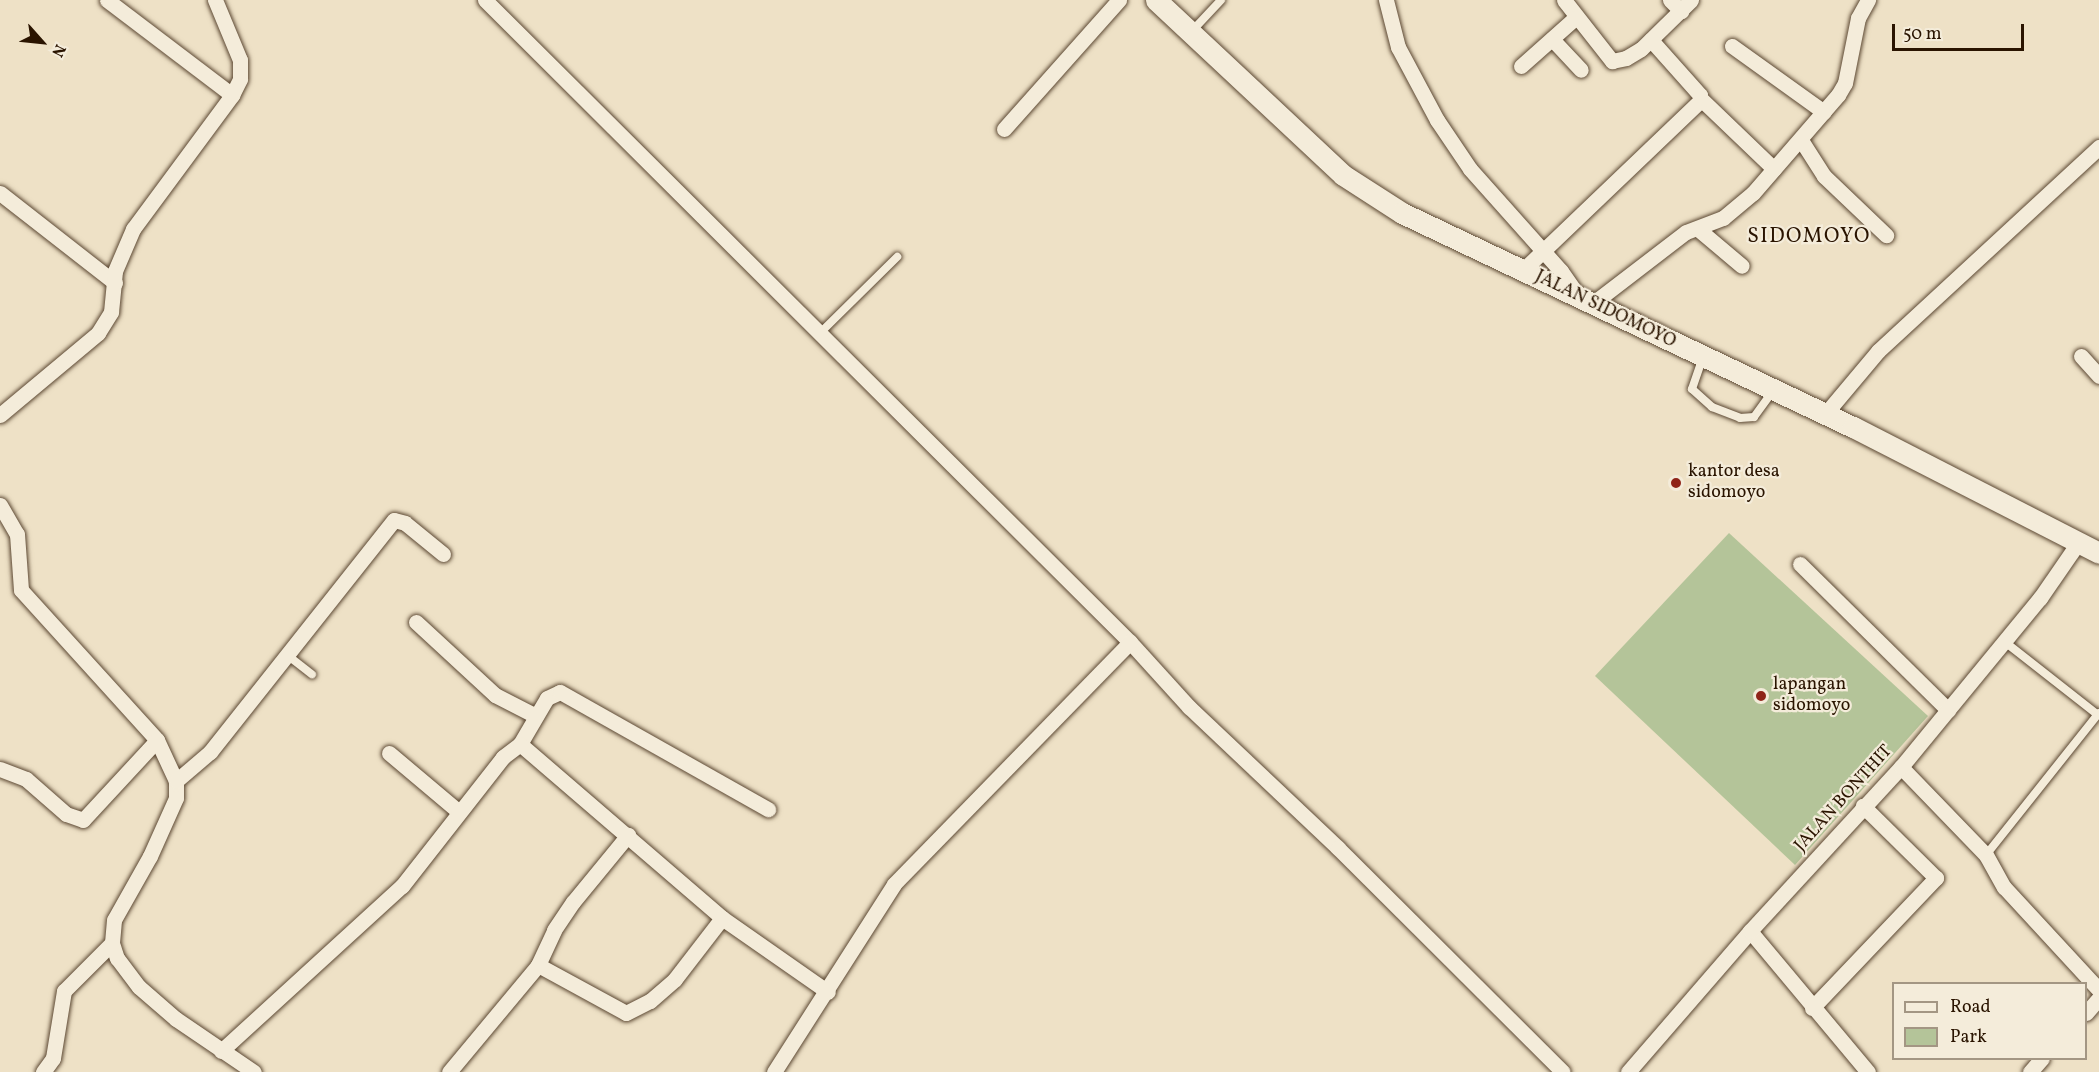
<!DOCTYPE html>
<style>
body{margin:0}
#map{position:relative;width:2099px;height:1072px;overflow:hidden;background:#eee1c6;font-family:Vollkorn,serif}
div>[style]{position:absolute}
.green>*{inset:0;background:#b4c499}
.roads{filter:drop-shadow(0 0 2px #5b4732) drop-shadow(0 0 2px #5b4732)}
.service>*{height:8px;margin:-4px;padding:0 4px;transform-origin:4px;border-radius:4px;background:#f4ecda}
.minor>*{height:15px;margin:-7.5px;padding:0 7.5px;transform-origin:7.5px;border-radius:7.5px;background:#f4ecda}
.secondary>*{height:21px;margin:-10.5px;padding:0 10.5px;transform-origin:10.5px;border-radius:10.5px;background:#f4ecda}
.dots>*{width:16px;height:16px;translate:-50% -50%;box-sizing:border-box;border:3px solid #f4ecda;border-radius:50%}
span{translate:-50% -50%;white-space:nowrap;text-align:center;line-height:1.15;-webkit-text-stroke:4.5px #f4ecda;paint-order:stroke}
.street-label{font-size:18px;color:#2a1400}
.poi-label{font-size:18px;color:#2a1400}
.left{translate:0 -50%;text-align:left}
.quarter-label{font-size:21px;color:#2a1400;letter-spacing:1.5px}
.legend{position:absolute;left:1892px;top:982px;width:195px;height:78px;box-sizing:border-box;background:#f4ecda;border:2px solid #a39683;margin:0;padding:8px 10px;list-style:none;font-size:18px;color:#2a1400}
.legend li{display:flex;align-items:center;gap:12px;height:30px}
.legend b{width:30px;border:2px solid #a39683}
.north{position:absolute;left:12px;top:12px;width:60px;height:60px;-webkit-text-stroke:4px #f4ecda;paint-order:stroke;rotate:117deg;font-size:16px;font-weight:700;line-height:24px;text-align:center;color:#2a1400}
.north::after{content:'';display:block;margin:auto;width:21px;height:27px;background:#2a1400;clip-path:polygon(50% 0,100% 100%,50% 72%,0 100%)}
.scale{position:absolute;left:1892px;top:24px;width:132px;height:27px;box-sizing:border-box;border:3px solid #2a1400;border-top:0;padding-left:8px;font-size:18px;line-height:21px;white-space:nowrap;color:#2a1400;-webkit-text-stroke:4px #f4ecda;paint-order:stroke}
</style>
<div id="map">
<div class="green">
<div style="clip-path:polygon(1729px 533px,1928px 716px,1795px 865px,1595px 676px)"></div>
</div>
<div class="roads">
<div class="service">
<div style="left:1191px;top:32px;width:44px;rotate:-46.8deg"></div>
<div style="left:819px;top:334px;width:110px;rotate:-44.6deg"></div>
<div style="left:1703px;top:357px;width:34px;rotate:109deg"></div>
<div style="left:1692px;top:389px;width:27px;rotate:42deg"></div>
<div style="left:1712px;top:407px;width:30px;rotate:21deg"></div>
<div style="left:1740px;top:418px;width:14px;rotate:-4deg"></div>
<div style="left:1754px;top:417px;width:32px;rotate:-54deg"></div>
<div style="left:2005px;top:642px;width:118px;rotate:38.1deg"></div>
<div style="left:286px;top:654px;width:33px;rotate:38deg"></div>
<div style="left:1986px;top:855px;width:181px;rotate:-51.5deg"></div>
</div>
<div class="minor">
<div style="left:107px;top:0;width:157px;rotate:37.2deg"></div>
<div style="left:485px;top:0;width:910px;rotate:44.87deg"></div>
<div style="left:1130px;top:642px;width:88px;rotate:47.8deg"></div>
<div style="left:1189px;top:707px;width:205px;rotate:43.4deg"></div>
<div style="left:1338px;top:848px;width:317px;rotate:44.9deg"></div>
<div style="left:1386px;top:0;width:49px;rotate:75.7deg"></div>
<div style="left:1398px;top:47px;width:83px;rotate:61.9deg"></div>
<div style="left:1437px;top:120px;width:59px;rotate:56deg"></div>
<div style="left:1470px;top:169px;width:137px;rotate:48.3deg"></div>
<div style="left:1561px;top:271px;width:32px;rotate:55deg"></div>
<div style="left:1564px;top:0;width:78px;rotate:51.8deg"></div>
<div style="left:1612px;top:61px;width:14px;rotate:-12deg"></div>
<div style="left:1626px;top:58px;width:17px;rotate:-31deg"></div>
<div style="left:1641px;top:49px;width:70px;rotate:-44.4deg"></div>
<div style="left:1670px;top:0;width:16px;rotate:45deg"></div>
<div style="left:1552px;top:39px;width:42px;rotate:46.9deg"></div>
<div style="left:1732px;top:46px;width:113px;rotate:35.7deg"></div>
<div style="left:1521px;top:66px;width:72px;rotate:-41.6deg"></div>
<div style="left:1701px;top:99px;width:101px;rotate:43.8deg"></div>
<div style="left:1004px;top:129px;width:173px;rotate:-48.3deg"></div>
<div style="left:1801px;top:140px;width:43px;rotate:57.4deg"></div>
<div style="left:1824px;top:176px;width:86px;rotate:43.6deg"></div>
<div style="left:0;top:193px;width:146px;rotate:38deg"></div>
<div style="left:1698px;top:229px;width:57px;rotate:40.1deg"></div>
<div style="left:1522px;top:271px;width:246px;rotate:-43.7deg"></div>
<div style="left:1700px;top:101px;width:6px;rotate:-90deg"></div>
<div style="left:1700px;top:95px;width:74px;rotate:-131.7deg"></div>
<div style="left:1592px;top:304px;width:118px;rotate:-37.5deg"></div>
<div style="left:1686px;top:232px;width:40px;rotate:-21deg"></div>
<div style="left:1723px;top:218px;width:39px;rotate:-40deg"></div>
<div style="left:1753px;top:193px;width:130px;rotate:-49.1deg"></div>
<div style="left:1838px;top:95px;width:14px;rotate:-60deg"></div>
<div style="left:1845px;top:83px;width:66px;rotate:-78.7deg"></div>
<div style="left:1858px;top:18px;width:21px;rotate:-61deg"></div>
<div style="left:2081px;top:356px;width:27px;rotate:48deg"></div>
<div style="left:1826px;top:413px;width:81px;rotate:-50deg"></div>
<div style="left:1878px;top:351px;width:301px;rotate:-42.7deg"></div>
<div style="left:0;top:415px;width:128px;rotate:-39.9deg"></div>
<div style="left:98px;top:333px;width:25px;rotate:-58deg"></div>
<div style="left:111px;top:312px;width:41px;rotate:-84.4deg"></div>
<div style="left:115px;top:271px;width:46px;rotate:-66.8deg"></div>
<div style="left:133px;top:229px;width:167px;rotate:-53.5deg"></div>
<div style="left:232px;top:95px;width:18px;rotate:-63deg"></div>
<div style="left:240px;top:79px;width:19px;rotate:-90deg"></div>
<div style="left:240px;top:60px;width:65px;rotate:-112.6deg"></div>
<div style="left:0;top:505px;width:34px;rotate:60deg"></div>
<div style="left:17px;top:534px;width:56px;rotate:85.9deg"></div>
<div style="left:21px;top:590px;width:202px;rotate:47.8deg"></div>
<div style="left:157px;top:740px;width:45px;rotate:65.1deg"></div>
<div style="left:176px;top:781px;width:17px;rotate:90deg"></div>
<div style="left:176px;top:798px;width:64px;rotate:114.1deg"></div>
<div style="left:150px;top:856px;width:73px;rotate:119.4deg"></div>
<div style="left:114px;top:920px;width:23px;rotate:95deg"></div>
<div style="left:112px;top:943px;width:16px;rotate:72deg"></div>
<div style="left:117px;top:958px;width:36px;rotate:53deg"></div>
<div style="left:139px;top:987px;width:49px;rotate:40.9deg"></div>
<div style="left:176px;top:1019px;width:94px;rotate:34.2deg"></div>
<div style="left:1800px;top:564px;width:208px;rotate:44.6deg"></div>
<div style="left:416px;top:622px;width:108px;rotate:42.7deg"></div>
<div style="left:495px;top:695px;width:46px;rotate:27.1deg"></div>
<div style="left:520px;top:744px;width:53px;rotate:-59.6deg"></div>
<div style="left:547px;top:698px;width:14px;rotate:-25deg"></div>
<div style="left:560px;top:692px;width:239px;rotate:29.4deg"></div>
<div style="left:389px;top:753px;width:92px;rotate:40.1deg"></div>
<div style="left:1901px;top:767px;width:122px;rotate:46deg"></div>
<div style="left:1986px;top:855px;width:37px;rotate:61deg"></div>
<div style="left:2004px;top:887px;width:140px;rotate:47.3deg"></div>
<div style="left:0;top:769px;width:28px;rotate:21deg"></div>
<div style="left:26px;top:779px;width:53px;rotate:41.2deg"></div>
<div style="left:66px;top:814px;width:18px;rotate:19deg"></div>
<div style="left:83px;top:820px;width:109px;rotate:-47.2deg"></div>
<div style="left:176px;top:781px;width:45px;rotate:-40.5deg"></div>
<div style="left:210px;top:752px;width:296px;rotate:-51.6deg"></div>
<div style="left:394px;top:520px;width:11px;rotate:15deg"></div>
<div style="left:405px;top:523px;width:49px;rotate:39.2deg"></div>
<div style="left:1750px;top:931px;width:184px;rotate:50.1deg"></div>
<div style="left:538px;top:965px;width:38px;rotate:-65deg"></div>
<div style="left:554px;top:930px;width:34px;rotate:-56deg"></div>
<div style="left:573px;top:902px;width:87px;rotate:-50.6deg"></div>
<div style="left:1812px;top:1008px;width:180px;rotate:-46.4deg"></div>
<div style="left:1936px;top:878px;width:103px;rotate:-135.4deg"></div>
<div style="left:2086px;top:1013px;width:20px;rotate:-49deg"></div>
<div style="left:221px;top:1051px;width:245px;rotate:-42.4deg"></div>
<div style="left:402px;top:886px;width:164px;rotate:-51.9deg"></div>
<div style="left:503px;top:757px;width:21px;rotate:-37deg"></div>
<div style="left:520px;top:744px;width:267px;rotate:40.7deg"></div>
<div style="left:722px;top:918px;width:129px;rotate:34.9deg"></div>
<div style="left:43px;top:1072px;width:17px;rotate:-54deg"></div>
<div style="left:53px;top:1058px;width:68px;rotate:-80.7deg"></div>
<div style="left:64px;top:991px;width:68px;rotate:-45deg"></div>
<div style="left:449px;top:1072px;width:139px;rotate:-50.2deg"></div>
<div style="left:538px;top:965px;width:100px;rotate:28.6deg"></div>
<div style="left:626px;top:1013px;width:27px;rotate:-27deg"></div>
<div style="left:650px;top:1001px;width:33px;rotate:-41deg"></div>
<div style="left:675px;top:979px;width:77px;rotate:-52.4deg"></div>
<div style="left:774px;top:1072px;width:223px;rotate:-57.4deg"></div>
<div style="left:894px;top:884px;width:338px;rotate:-45.7deg"></div>
<div style="left:1628px;top:1072px;width:186px;rotate:-49.1deg"></div>
<div style="left:1750px;top:931px;width:223px;rotate:-47.4deg"></div>
<div style="left:1901px;top:767px;width:219px;rotate:-50.6deg"></div>
<div style="left:2040px;top:598px;width:67px;rotate:-55.4deg"></div>
<div style="left:2030px;top:1072px;width:18px;rotate:-49deg"></div>
</div>
<div class="secondary">
<div style="left:1156px;top:0;width:256px;rotate:43.1deg"></div>
<div style="left:1343px;top:175px;width:70px;rotate:32.8deg"></div>
<div style="left:1402px;top:213px;width:499px;rotate:25.4deg"></div>
<div style="left:1853px;top:427px;width:276px;rotate:27.1deg"></div>
</div>
</div>
<div class="dots">
<div style="left:1676px;top:483px;background:#8f2418"></div>
<div style="left:1761px;top:696px;background:#8f2418"></div>
</div>
<div class="street-label">
<span style="left:1605px;top:310px;rotate:26deg">JALAN SIDOMOYO</span>
<span style="left:1844px;top:799px;rotate:-48deg">JALAN BONTHIT</span>
</div>
<div class="poi-label">
<span class="left" style="left:1688px;top:483px">kantor desa<br>sidomoyo</span>
<span class="left" style="left:1773px;top:696px">lapangan<br>sidomoyo</span>
</div>
<div class="quarter-label">
<span style="left:1809px;top:237px">SIDOMOYO</span>
</div>
<ul class="legend">
<li><b style="height:8px;background:#f4ecda"></b>Road</li>
<li><b style="height:16px;background:#b4c499"></b>Park</li>
</ul>
<div class="north">N</div>
<div class="scale">50 m</div>
</div>
